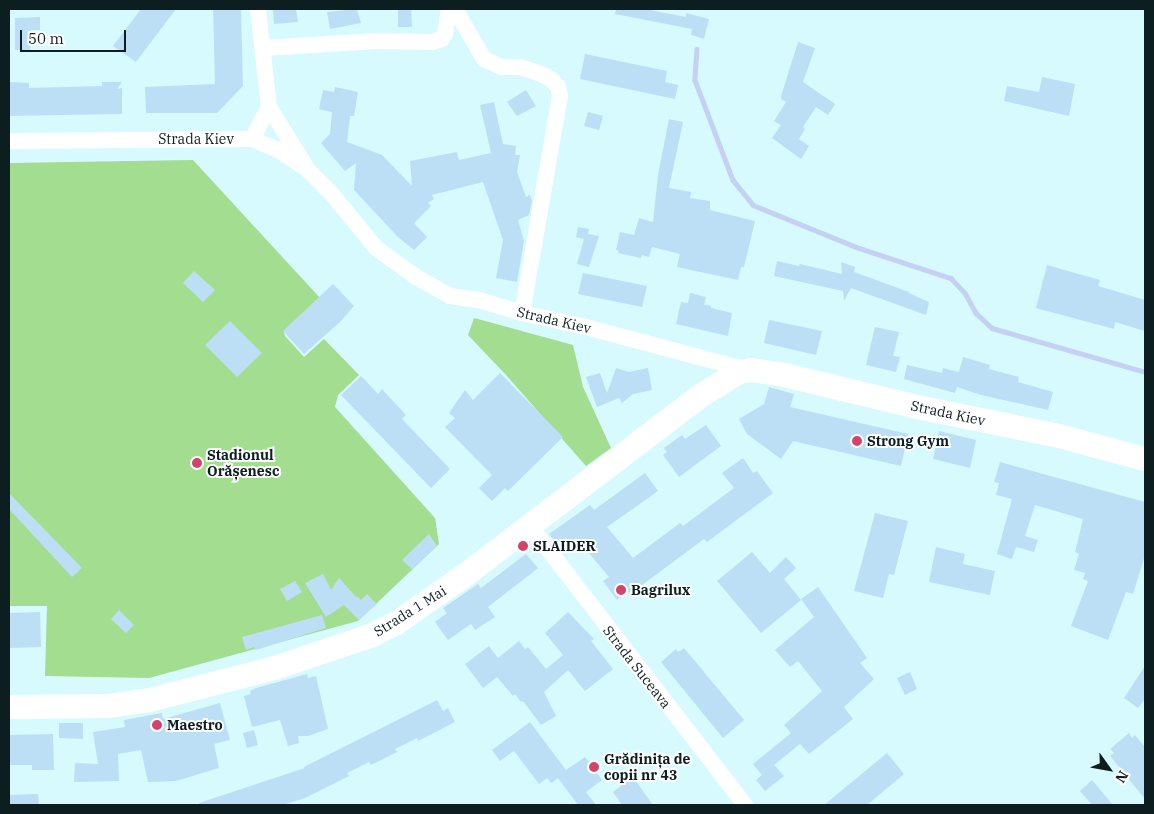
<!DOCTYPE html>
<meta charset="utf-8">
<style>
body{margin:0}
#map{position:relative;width:1154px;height:814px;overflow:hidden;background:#d6fafd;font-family:"IBM Plex Serif",serif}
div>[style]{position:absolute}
.green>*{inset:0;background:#a2dd90}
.stream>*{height:4.5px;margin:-2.25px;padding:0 2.25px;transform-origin:2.25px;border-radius:2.25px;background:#c4d1f4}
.building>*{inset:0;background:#bddff5}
.minor>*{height:16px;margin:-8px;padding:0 8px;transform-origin:8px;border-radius:8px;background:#fff}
.secondary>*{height:24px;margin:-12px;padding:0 12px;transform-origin:12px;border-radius:12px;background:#fff}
.dots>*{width:14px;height:14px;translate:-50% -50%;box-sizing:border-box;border:2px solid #fff;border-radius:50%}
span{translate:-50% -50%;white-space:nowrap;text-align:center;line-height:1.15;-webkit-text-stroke:4px #fff;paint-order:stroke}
.street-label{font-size:14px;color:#0d1e20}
.poi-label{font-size:14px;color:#0d1e20;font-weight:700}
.left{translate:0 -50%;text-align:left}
.frame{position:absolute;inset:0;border:10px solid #0d1e20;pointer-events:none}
.north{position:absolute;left:1084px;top:744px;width:50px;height:50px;-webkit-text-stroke:4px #fff;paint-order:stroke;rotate:122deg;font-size:14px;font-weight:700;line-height:20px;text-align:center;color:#0d1e20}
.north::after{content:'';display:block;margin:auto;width:18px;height:22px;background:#0d1e20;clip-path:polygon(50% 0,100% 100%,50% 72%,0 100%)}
.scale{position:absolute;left:20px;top:30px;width:106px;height:22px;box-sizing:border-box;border:2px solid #0d1e20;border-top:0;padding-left:6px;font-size:15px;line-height:18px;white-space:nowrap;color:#0d1e20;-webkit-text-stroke:4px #fff;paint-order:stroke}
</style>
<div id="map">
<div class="green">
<div style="clip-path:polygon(193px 160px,321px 299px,284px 332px,285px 336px,304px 357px,324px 339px,359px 375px,338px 395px,335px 407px,435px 518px,439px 544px,358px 621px,149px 678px,45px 676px,47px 606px,9px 606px,9px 163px)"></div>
<div style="clip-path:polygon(474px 318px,573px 345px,583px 387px,611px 448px,586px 466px,507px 376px,468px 335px)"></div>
</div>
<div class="stream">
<div style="left:697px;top:49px;width:31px;rotate:94deg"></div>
<div style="left:695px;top:80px;width:107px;rotate:69.2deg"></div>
<div style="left:733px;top:180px;width:32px;rotate:51deg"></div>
<div style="left:753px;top:205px;width:114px;rotate:22.1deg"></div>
<div style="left:859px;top:248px;width:97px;rotate:18.1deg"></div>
<div style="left:951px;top:278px;width:21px;rotate:47deg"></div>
<div style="left:965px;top:293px;width:23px;rotate:61deg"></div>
<div style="left:976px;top:313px;width:22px;rotate:43deg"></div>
<div style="left:992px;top:328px;width:159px;rotate:16deg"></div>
</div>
<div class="building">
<div style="clip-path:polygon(141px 9px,176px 9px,136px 62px,113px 46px)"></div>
<div style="clip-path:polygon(213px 9px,241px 9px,243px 86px,217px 113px,146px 113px,145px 87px,215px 84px)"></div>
<div style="clip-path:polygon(296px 9px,298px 22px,274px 24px,273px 10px)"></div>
<div style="clip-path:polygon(357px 9px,361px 23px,330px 29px,327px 12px)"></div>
<div style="clip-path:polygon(398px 9px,411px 9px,412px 27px,398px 27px)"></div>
<div style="clip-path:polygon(616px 9px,645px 9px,686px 17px,686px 13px,709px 19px,704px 39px,691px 35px,692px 29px,615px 14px)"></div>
<div style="clip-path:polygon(40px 17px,40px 30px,31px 30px,30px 50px,15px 50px,15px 18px)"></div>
<div style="clip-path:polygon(798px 42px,815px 48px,803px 82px,835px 104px,828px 115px,816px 107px,803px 127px,805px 129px,799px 139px,809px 146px,801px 159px,772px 138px,781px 125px,774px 121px,786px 102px,781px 99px,782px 93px)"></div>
<div style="clip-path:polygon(585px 54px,667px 71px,665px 82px,678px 85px,675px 99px,580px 79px)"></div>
<div style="clip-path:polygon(1042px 77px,1075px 84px,1069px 116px,1004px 101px,1007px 86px,1039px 92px)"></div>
<div style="clip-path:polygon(10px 82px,29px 83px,29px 88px,102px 86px,102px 82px,122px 82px,117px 89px,122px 88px,122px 114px,10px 116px)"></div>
<div style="clip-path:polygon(335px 87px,358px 92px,354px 116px,350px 116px,347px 142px,382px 155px,412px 186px,410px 161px,457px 152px,459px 160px,491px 153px,480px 105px,494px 102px,503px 144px,516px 146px,515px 155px,520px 155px,517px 172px,526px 197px,530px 195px,532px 201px,529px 215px,518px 220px,524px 241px,517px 282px,496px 278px,503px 240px,483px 182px,432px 195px,434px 199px,428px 203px,431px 206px,414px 223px,427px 237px,414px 250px,398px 237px,354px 190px,356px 163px,345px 171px,321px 143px,330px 134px,332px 112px,319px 109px,323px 90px,334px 92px)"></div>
<div style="clip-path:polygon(526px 90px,536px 106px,517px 116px,507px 102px)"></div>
<div style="clip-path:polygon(588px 112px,603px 116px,599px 130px,584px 126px)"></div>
<div style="clip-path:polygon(669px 119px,683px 122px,669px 188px,691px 192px,690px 198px,710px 201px,710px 210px,755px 221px,744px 267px,741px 267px,738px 280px,677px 267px,680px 254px,652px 247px,649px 257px,642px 255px,641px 258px,618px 253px,619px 251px,616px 250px,620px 232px,634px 235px,639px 218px,653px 222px,658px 175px)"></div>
<div style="clip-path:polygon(578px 227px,589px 229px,588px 234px,599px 236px,589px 267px,577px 264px,584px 239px,576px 237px)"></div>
<div style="clip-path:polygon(777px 261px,799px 266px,800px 264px,842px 274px,841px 262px,855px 267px,854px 272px,909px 292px,909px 293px,929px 302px,926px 315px,851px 288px,844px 301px,843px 291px,774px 276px)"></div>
<div style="clip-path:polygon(1047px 265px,1100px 280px,1098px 286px,1145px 300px,1145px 331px,1115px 322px,1114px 329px,1036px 308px)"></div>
<div style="clip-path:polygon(194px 271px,215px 290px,203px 302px,183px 283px)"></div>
<div style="clip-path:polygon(583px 273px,647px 286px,642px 307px,578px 294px)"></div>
<div style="clip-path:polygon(333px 284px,354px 306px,340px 322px,304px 354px,283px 331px)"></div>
<div style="clip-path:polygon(690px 293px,706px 297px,704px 305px,711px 306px,711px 308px,732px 313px,728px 336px,676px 324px,681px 302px,688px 303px)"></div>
<div style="clip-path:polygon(769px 320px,822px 331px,816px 355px,764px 343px)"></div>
<div style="clip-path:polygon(230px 321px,262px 353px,237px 377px,205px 345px)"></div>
<div style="clip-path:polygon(875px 327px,899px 332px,893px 356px,900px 357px,896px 372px,866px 365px)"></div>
<div style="clip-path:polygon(963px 357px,990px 365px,989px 369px,1019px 377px,1018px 382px,1053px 392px,1048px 410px,981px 395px,957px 387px,955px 393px,904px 379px,907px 365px,942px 373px,943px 368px,959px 372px)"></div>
<div style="clip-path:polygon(616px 368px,629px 372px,648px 368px,652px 390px,633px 394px,622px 403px,619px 398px,597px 407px,586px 377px,600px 373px,607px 393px)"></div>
<div style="clip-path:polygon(500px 373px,563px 437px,508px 491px,505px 488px,492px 501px,479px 488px,492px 475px,445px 427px,455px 418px,449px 413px,465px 390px,473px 400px)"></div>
<div style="clip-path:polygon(361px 376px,378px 394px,382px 389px,406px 415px,402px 419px,450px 469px,431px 488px,341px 395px)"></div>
<div style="clip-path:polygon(769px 387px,794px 394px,790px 407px,908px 434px,901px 466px,793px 441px,781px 459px,747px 434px,739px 419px,764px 404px)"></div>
<div style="clip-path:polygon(706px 425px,721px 446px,679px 477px,663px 455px,667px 452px,664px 448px,682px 435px,685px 439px)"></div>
<div style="clip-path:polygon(939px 431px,976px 440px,970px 468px,933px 459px)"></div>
<div style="clip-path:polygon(743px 458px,753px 473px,757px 471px,773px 493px,707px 542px,704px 539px,630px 594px,628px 592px,617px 600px,603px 581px,609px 577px,578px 540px,567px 550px,561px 549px,549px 534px,590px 505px,594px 510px,645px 473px,658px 491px,607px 527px,633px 558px,680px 523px,683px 526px,734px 488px,722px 473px)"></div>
<div style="clip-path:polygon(1000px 462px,1145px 502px,1145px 555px,1133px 594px,1126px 592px,1108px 640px,1071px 626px,1088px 581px,1083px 579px,1085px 573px,1074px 570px,1079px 554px,1075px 552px,1083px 519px,1035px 505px,1025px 536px,1038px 540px,1034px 552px,1016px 547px,1012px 559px,997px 554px,1012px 499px,996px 495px,999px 483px,994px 482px)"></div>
<div style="clip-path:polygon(9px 493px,82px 568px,72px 577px,9px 509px)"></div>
<div style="clip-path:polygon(875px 513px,908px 521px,894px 575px,889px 574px,883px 598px,854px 591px)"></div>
<div style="clip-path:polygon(429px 534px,437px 546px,412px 569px,402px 560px)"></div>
<div style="clip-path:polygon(936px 547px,965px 554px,963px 564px,995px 571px,990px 595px,929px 582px)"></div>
<div style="clip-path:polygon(752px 552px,770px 573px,786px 557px,796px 568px,784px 579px,801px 600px,761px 633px,717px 581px)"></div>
<div style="clip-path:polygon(526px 554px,538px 568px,488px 607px,495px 617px,475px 630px,471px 624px,448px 640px,435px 622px,447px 613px,443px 608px,478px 584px,481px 588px)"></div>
<div style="clip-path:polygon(323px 574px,331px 590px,339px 578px,356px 597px,357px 596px,361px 600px,367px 594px,377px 604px,359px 620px,344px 605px,326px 617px,305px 583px)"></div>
<div style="clip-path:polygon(295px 581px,302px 592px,287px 601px,280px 589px)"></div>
<div style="clip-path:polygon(818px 587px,867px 658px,860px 663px,874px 679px,844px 707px,853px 719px,809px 754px,800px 744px,774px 765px,784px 776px,765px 791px,756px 780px,762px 775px,753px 764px,791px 733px,784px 725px,822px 691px,798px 661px,790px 667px,775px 650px,814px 617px,801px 599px)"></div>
<div style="clip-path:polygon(119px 610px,134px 625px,126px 633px,111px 619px)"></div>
<div style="clip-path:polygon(40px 612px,41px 647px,9px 648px,9px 613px)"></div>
<div style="clip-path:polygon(568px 612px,594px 639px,591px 641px,613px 669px,585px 691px,568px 670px,544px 692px,556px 716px,541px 725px,523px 701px,521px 702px,515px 694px,513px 696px,497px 677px,483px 688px,465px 664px,489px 646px,498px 658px,519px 641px,525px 649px,528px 647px,546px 669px,563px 655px,545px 633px)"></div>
<div style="clip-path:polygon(322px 615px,326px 628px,256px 650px,254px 647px,246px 650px,242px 637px)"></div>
<div style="clip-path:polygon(684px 648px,744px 720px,723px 738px,661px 662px,676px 649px,678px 652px)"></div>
<div style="clip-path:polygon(1145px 666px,1145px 699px,1138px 708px,1124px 698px)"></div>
<div style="clip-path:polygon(910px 672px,917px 689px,905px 695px,897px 678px)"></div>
<div style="clip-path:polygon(307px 674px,308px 678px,316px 676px,328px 729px,308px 736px,298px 736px,299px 743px,288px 746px,280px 720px,252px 727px,244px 696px,251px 694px,250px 691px,256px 688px)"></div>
<div style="clip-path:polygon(437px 700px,443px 711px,448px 708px,455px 722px,418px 741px,417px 738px,395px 749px,397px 752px,371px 765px,369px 762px,347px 773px,349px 776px,305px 798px,283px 805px,200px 805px,199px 803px,305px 768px,304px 767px)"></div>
<div style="clip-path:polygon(220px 703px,230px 740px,214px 744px,219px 768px,176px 781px,148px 782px,141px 750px,118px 754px,119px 781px,74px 782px,75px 763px,98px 764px,93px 732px,125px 727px,124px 720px,162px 713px,163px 719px)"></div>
<div style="clip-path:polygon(530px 722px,566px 770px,585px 757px,602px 780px,586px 792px,596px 805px,578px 805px,558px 778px,551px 783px,547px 778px,539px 784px,514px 751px,500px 761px,492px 750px)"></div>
<div style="clip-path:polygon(59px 723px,83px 723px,83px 739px,59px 738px)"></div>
<div style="clip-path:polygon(254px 730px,258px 745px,247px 748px,243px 733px)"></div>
<div style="clip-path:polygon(1129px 733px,1132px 738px,1135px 735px,1145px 747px,1145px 799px,1110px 756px,1114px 753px,1110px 749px)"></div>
<div style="clip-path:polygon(53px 734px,54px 770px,32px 770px,32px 765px,9px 765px,9px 735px)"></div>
<div style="clip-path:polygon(887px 753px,904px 774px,867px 805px,824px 805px)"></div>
<div style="clip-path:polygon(633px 777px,653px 805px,622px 805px,613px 792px)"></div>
<div style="clip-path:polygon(1092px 780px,1113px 805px,1092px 805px,1080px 791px)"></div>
<div style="clip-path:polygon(38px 794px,39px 805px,9px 805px,9px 795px)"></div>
</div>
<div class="minor">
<div style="left:455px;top:9px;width:58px;rotate:59.9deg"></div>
<div style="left:484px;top:59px;width:19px;rotate:25deg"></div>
<div style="left:501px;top:67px;width:19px"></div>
<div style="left:520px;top:67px;width:22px;rotate:18deg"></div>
<div style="left:541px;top:74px;width:11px;rotate:27deg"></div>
<div style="left:551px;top:79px;width:11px;rotate:49deg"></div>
<div style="left:558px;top:87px;width:9px;rotate:77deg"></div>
<div style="left:560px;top:96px;width:220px;rotate:99.9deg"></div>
<div style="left:264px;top:48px;width:113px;rotate:-3.5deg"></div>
<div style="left:377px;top:41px;width:55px;rotate:1deg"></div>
<div style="left:432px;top:42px;width:10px;rotate:-17deg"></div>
<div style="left:442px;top:39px;width:6px;rotate:-59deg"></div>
<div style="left:445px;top:34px;width:25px;rotate:-81deg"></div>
<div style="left:269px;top:107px;width:68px;rotate:58.2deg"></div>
<div style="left:252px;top:139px;width:36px;rotate:-62deg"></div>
<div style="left:269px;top:107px;width:99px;rotate:-96.4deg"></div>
<div style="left:9px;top:141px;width:243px;rotate:-0.5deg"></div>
<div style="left:252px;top:139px;width:28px;rotate:23deg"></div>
<div style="left:278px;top:150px;width:35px;rotate:33deg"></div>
<div style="left:307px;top:169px;width:35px;rotate:45deg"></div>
<div style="left:332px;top:194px;width:70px;rotate:50.8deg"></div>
<div style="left:376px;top:248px;width:49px;rotate:35.9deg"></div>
<div style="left:416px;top:277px;width:39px;rotate:29deg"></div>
<div style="left:450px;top:296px;width:29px;rotate:8deg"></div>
<div style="left:479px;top:300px;width:45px;rotate:16.8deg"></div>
<div style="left:522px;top:313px;width:66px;rotate:12.3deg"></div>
<div style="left:586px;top:327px;width:168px;rotate:14.9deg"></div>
<div style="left:531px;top:527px;width:351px;rotate:52.4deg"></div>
</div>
<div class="secondary">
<div style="left:9px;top:707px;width:99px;rotate:-0.6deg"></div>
<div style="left:108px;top:706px;width:42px;rotate:-8.1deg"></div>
<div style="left:150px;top:700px;width:129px;rotate:-14.4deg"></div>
<div style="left:275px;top:668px;width:100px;rotate:-18.6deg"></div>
<div style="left:370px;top:636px;width:28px;rotate:-26deg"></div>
<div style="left:395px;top:624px;width:89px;rotate:-34.9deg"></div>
<div style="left:468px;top:573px;width:294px;rotate:-37.3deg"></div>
<div style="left:702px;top:395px;width:44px;rotate:-31.9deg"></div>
<div style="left:739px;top:372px;width:12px;rotate:-9deg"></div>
<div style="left:751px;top:370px;width:29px;rotate:8deg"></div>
<div style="left:780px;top:374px;width:141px;rotate:13.5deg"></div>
<div style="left:917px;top:407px;width:145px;rotate:11.5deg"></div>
<div style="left:1059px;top:436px;width:89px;rotate:15deg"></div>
</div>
<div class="dots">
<div style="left:857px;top:441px;background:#d3446b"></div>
<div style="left:197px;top:463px;background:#d3446b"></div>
<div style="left:523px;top:546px;background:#d3446b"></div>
<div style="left:621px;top:590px;background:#d3446b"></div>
<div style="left:157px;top:725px;background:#d3446b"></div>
<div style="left:594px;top:767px;background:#d3446b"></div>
</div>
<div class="street-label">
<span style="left:196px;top:139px">Strada Kiev</span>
<span style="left:554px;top:320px;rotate:13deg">Strada Kiev</span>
<span style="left:948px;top:413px;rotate:12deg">Strada Kiev</span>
<span style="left:410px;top:611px;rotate:-32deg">Strada 1 Mai</span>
<span style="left:637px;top:667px;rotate:52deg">Strada Suceava</span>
</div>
<div class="poi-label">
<span class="left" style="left:867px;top:441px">Strong Gym</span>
<span class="left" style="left:207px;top:463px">Stadionul<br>Orășenesc</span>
<span class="left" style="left:533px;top:546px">SLAIDER</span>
<span class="left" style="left:631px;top:590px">Bagrilux</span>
<span class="left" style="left:167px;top:725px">Maestro</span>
<span class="left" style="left:604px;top:767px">Grădinița de<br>copii nr 43</span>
</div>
<div class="frame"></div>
<div class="north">N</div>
<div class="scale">50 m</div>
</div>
